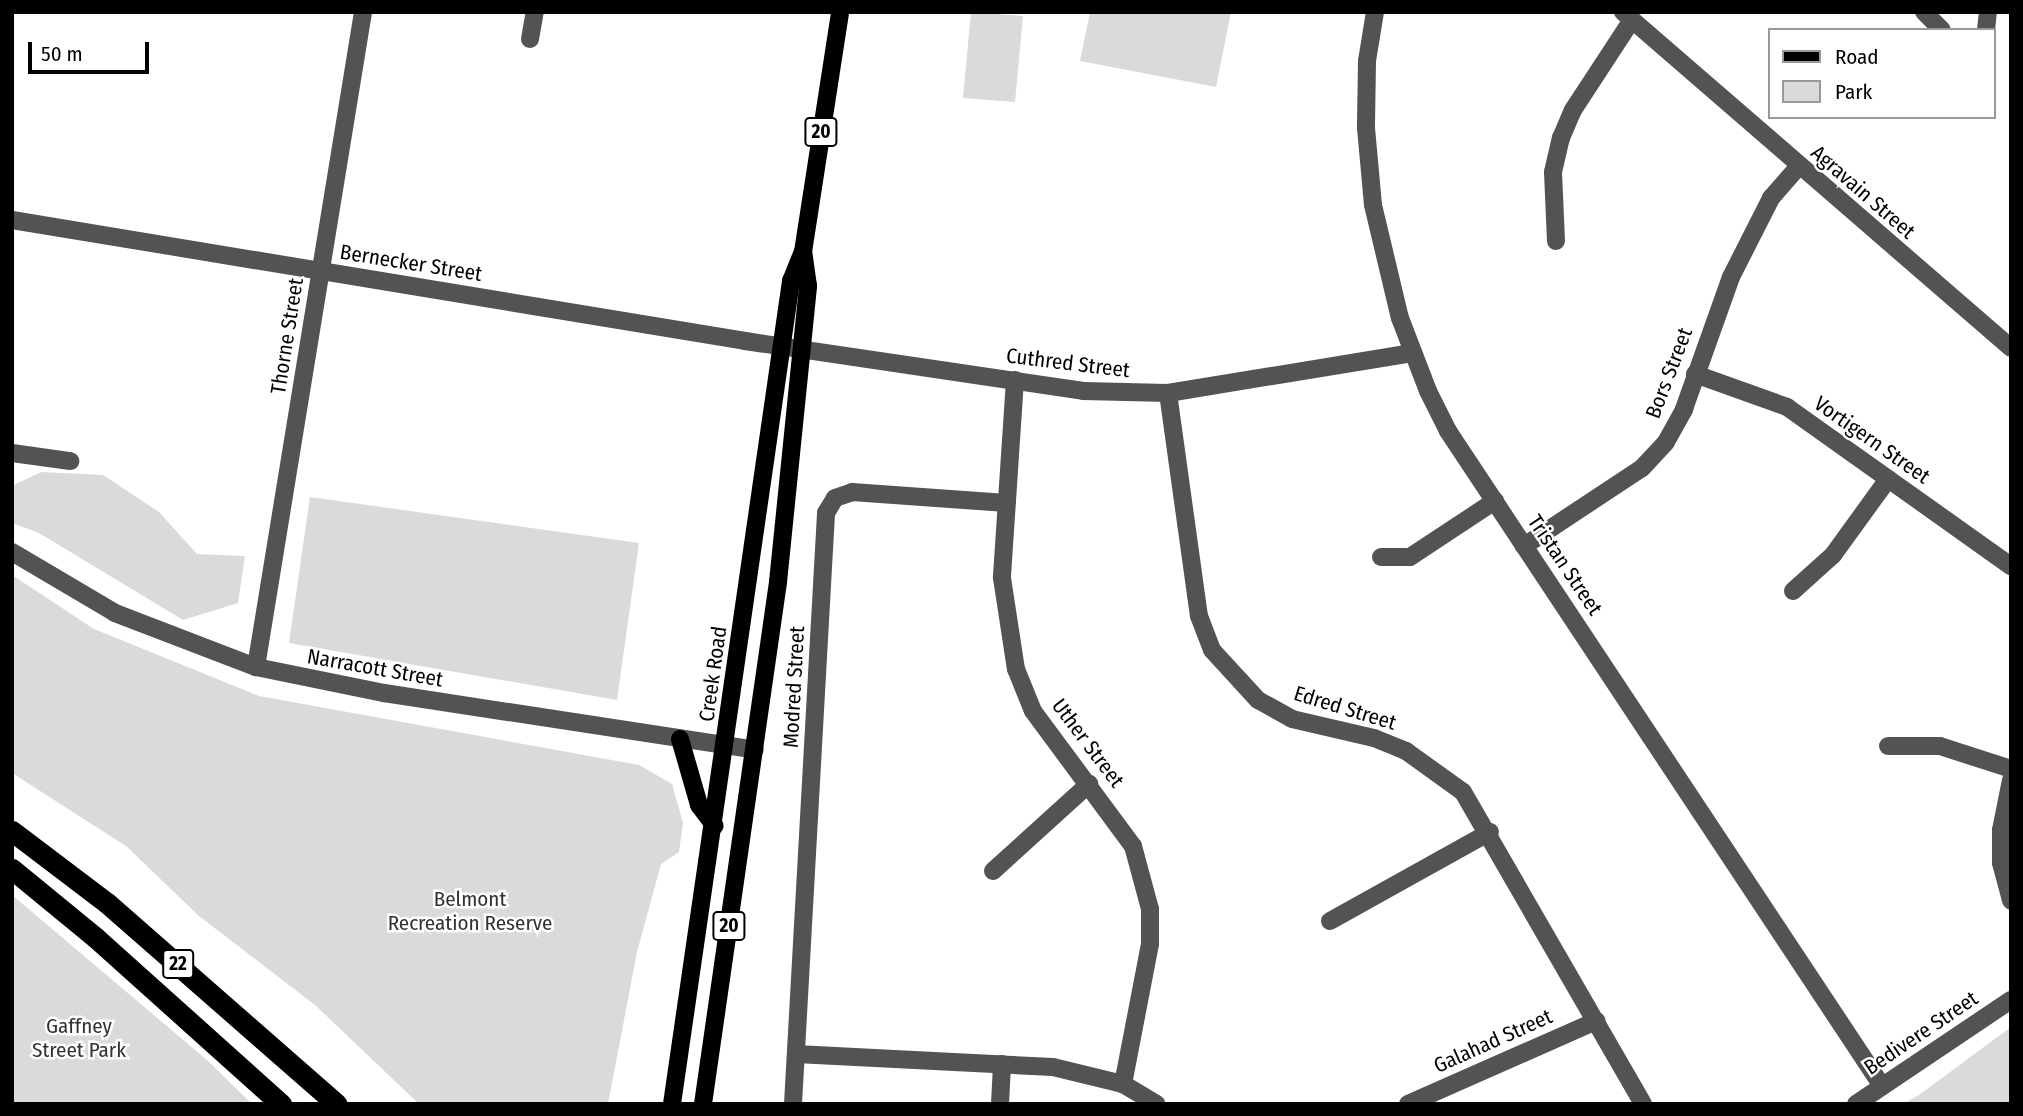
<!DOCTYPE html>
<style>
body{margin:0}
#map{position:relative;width:2023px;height:1116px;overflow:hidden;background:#fff;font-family:"Fira Sans Condensed",sans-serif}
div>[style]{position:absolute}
.green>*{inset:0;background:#dadada}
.minor>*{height:18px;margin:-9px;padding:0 9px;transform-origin:9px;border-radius:9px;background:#535353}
.major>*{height:18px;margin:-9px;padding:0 9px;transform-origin:9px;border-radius:9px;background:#000}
.highway>*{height:21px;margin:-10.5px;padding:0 10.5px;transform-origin:10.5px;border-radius:10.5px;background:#000}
span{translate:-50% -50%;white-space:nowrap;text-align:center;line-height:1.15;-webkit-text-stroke:5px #fff;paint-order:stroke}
.shield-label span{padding:2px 5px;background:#fff;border:2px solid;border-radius:5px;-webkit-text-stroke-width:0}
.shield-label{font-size:19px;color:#000;font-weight:700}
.street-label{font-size:21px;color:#000}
.park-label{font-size:21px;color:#313131}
.frame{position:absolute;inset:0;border:14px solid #000;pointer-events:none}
.legend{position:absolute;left:1768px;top:28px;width:228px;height:91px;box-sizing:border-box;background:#fff;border:2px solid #999;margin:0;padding:9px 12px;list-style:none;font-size:21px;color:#000}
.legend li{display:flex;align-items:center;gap:14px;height:35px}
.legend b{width:35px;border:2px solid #999}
.scale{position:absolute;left:28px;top:42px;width:121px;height:32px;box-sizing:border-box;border:4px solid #000;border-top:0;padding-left:9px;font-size:21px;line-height:24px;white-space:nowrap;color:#000;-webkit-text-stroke:5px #fff;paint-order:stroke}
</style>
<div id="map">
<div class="green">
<div style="clip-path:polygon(971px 12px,1023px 16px,1015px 102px,963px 98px)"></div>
<div style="clip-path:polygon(1090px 12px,1231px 12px,1216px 87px,1080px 61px)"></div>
<div style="clip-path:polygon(41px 472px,103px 475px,159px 512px,197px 554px,245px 556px,238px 603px,183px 620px,39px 533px,12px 523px,12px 486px)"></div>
<div style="clip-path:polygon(310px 497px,639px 543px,617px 700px,289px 643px)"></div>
<div style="clip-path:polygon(12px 575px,94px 629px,259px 696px,639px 765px,672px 784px,683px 823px,679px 852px,661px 864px,637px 952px,608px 1104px,419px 1104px,315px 1005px,199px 916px,126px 846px,12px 773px)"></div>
<div style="clip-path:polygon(12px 895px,207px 1060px,252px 1104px,12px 1104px)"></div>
<div style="clip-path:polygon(2011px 1027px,2011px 1104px,1903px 1104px,1919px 1095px)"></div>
</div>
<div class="minor">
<div style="left:1375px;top:12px;width:50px;rotate:99.3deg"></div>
<div style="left:1367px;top:61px;width:67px;rotate:90.9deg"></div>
<div style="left:1366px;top:128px;width:77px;rotate:84.8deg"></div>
<div style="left:1373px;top:205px;width:116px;rotate:76.6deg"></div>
<div style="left:1400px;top:318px;width:78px;rotate:69deg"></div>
<div style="left:1428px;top:391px;width:45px;rotate:63.4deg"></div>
<div style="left:1448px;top:431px;width:786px;rotate:56.47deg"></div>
<div style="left:1623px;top:12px;width:513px;rotate:40.89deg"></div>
<div style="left:1924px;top:12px;width:25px;rotate:45deg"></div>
<div style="left:1986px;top:30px;width:18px;rotate:-84deg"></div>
<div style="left:530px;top:39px;width:27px;rotate:-80deg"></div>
<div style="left:12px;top:220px;width:743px;rotate:9.37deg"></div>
<div style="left:745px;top:341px;width:342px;rotate:8.4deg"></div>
<div style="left:1083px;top:391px;width:85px;rotate:1.3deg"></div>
<div style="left:1168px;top:393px;width:246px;rotate:-9.3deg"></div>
<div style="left:1556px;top:241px;width:69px;rotate:-92.5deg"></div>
<div style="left:1553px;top:172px;width:35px;rotate:-77deg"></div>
<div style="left:1561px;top:138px;width:30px;rotate:-67deg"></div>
<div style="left:1573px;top:110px;width:108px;rotate:-56.8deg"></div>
<div style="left:1695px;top:374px;width:98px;rotate:19.7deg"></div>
<div style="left:1787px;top:407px;width:275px;rotate:35.4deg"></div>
<div style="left:1015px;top:380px;width:198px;rotate:93.8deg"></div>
<div style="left:1002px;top:578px;width:92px;rotate:81.3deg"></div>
<div style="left:1016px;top:669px;width:45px;rotate:68deg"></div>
<div style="left:1033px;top:711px;width:168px;rotate:53.5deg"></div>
<div style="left:1133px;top:846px;width:65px;rotate:74.9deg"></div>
<div style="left:1150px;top:909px;width:35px;rotate:90deg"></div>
<div style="left:1150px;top:944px;width:143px;rotate:100.9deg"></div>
<div style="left:1168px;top:393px;width:225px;rotate:82.1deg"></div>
<div style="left:1199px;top:616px;width:36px;rotate:69deg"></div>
<div style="left:1212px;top:650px;width:68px;rotate:47.4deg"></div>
<div style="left:1258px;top:700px;width:39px;rotate:29deg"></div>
<div style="left:1292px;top:719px;width:84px;rotate:13deg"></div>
<div style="left:1374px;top:738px;width:35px;rotate:22deg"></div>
<div style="left:1406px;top:751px;width:70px;rotate:35.7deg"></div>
<div style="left:1463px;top:792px;width:360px;rotate:60deg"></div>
<div style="left:12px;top:453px;width:59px;rotate:7.9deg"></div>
<div style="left:1524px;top:546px;width:141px;rotate:-33.5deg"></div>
<div style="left:1642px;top:468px;width:35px;rotate:-47deg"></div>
<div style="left:1666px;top:442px;width:38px;rotate:-61deg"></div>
<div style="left:1684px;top:409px;width:140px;rotate:-70.4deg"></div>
<div style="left:1731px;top:277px;width:89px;rotate:-63.1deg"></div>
<div style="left:1771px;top:198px;width:43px;rotate:-48.8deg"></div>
<div style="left:12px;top:552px;width:120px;rotate:30.6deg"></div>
<div style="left:115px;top:613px;width:151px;rotate:21deg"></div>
<div style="left:256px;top:667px;width:131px;rotate:11.5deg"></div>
<div style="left:384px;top:693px;width:375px;rotate:8.7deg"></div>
<div style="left:1381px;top:557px;width:29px"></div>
<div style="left:1410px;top:557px;width:102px;rotate:-33.4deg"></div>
<div style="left:1793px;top:591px;width:54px;rotate:-42deg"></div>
<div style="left:1833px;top:555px;width:94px;rotate:-54.1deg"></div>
<div style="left:256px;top:667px;width:664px;rotate:-80.72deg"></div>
<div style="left:1888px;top:746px;width:52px"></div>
<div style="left:1940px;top:746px;width:75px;rotate:17.9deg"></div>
<div style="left:2011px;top:780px;width:51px;rotate:101.3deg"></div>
<div style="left:2001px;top:830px;width:33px;rotate:90deg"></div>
<div style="left:2001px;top:863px;width:39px;rotate:75deg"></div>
<div style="left:993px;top:871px;width:130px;rotate:-42.2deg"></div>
<div style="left:1330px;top:921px;width:183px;rotate:-29.1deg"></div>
<div style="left:796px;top:1054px;width:257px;rotate:2.9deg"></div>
<div style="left:1053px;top:1067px;width:72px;rotate:13.7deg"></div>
<div style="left:1123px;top:1084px;width:39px;rotate:31deg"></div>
<div style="left:793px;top:1104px;width:592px;rotate:-86.8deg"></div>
<div style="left:826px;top:513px;width:17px;rotate:-59deg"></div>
<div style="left:835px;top:498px;width:18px;rotate:-19deg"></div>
<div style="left:852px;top:492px;width:155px;rotate:4.1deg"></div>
<div style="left:1000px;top:1104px;width:40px;rotate:-87.1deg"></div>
<div style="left:1408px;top:1104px;width:206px;rotate:-23.8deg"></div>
<div style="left:1856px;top:1104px;width:187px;rotate:-33.9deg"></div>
</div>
<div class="major">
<div style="left:680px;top:739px;width:69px;rotate:73.9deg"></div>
<div style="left:699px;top:805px;width:26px;rotate:53deg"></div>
<div style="left:672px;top:1104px;width:832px;rotate:-81.77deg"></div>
<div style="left:791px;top:281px;width:31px;rotate:-68deg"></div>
<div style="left:803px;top:252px;width:243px;rotate:-81.2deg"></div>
<div style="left:703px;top:1104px;width:527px;rotate:-81.82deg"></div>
<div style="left:778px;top:582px;width:298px;rotate:-84.2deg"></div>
<div style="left:808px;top:286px;width:34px;rotate:-98deg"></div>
</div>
<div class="highway">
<div style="left:12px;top:831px;width:119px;rotate:37.2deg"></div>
<div style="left:107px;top:903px;width:305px;rotate:41.2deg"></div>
<div style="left:12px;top:869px;width:109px;rotate:39.4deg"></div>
<div style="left:96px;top:938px;width:249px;rotate:41.9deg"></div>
</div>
<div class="shield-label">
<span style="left:821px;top:132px">20</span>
<span style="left:729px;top:926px">20</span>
<span style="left:178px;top:964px">22</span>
</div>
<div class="street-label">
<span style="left:1863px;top:192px;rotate:41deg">Agravain Street</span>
<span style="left:411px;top:263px;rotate:9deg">Bernecker Street</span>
<span style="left:287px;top:336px;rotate:-81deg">Thorne Street</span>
<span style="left:1068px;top:363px;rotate:7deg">Cuthred Street</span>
<span style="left:1669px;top:373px;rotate:-69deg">Bors Street</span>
<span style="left:1872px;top:440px;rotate:35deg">Vortigern Street</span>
<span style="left:1565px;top:565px;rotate:56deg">Tristan Street</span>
<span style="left:375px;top:668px;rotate:10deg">Narracott Street</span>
<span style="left:713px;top:674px;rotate:-82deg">Creek Road</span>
<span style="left:794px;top:687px;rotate:-87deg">Modred Street</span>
<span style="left:1345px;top:708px;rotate:17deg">Edred Street</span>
<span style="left:1088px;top:743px;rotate:53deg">Uther Street</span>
<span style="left:1921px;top:1033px;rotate:-34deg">Bedivere Street</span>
<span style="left:1493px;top:1041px;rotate:-24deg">Galahad Street</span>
</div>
<div class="park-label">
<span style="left:470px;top:911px">Belmont<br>Recreation Reserve</span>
<span style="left:79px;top:1038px">Gaffney<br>Street Park</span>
</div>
<div class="frame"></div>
<ul class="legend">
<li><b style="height:9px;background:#000"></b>Road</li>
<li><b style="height:19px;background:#dadada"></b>Park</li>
</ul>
<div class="scale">50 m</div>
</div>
